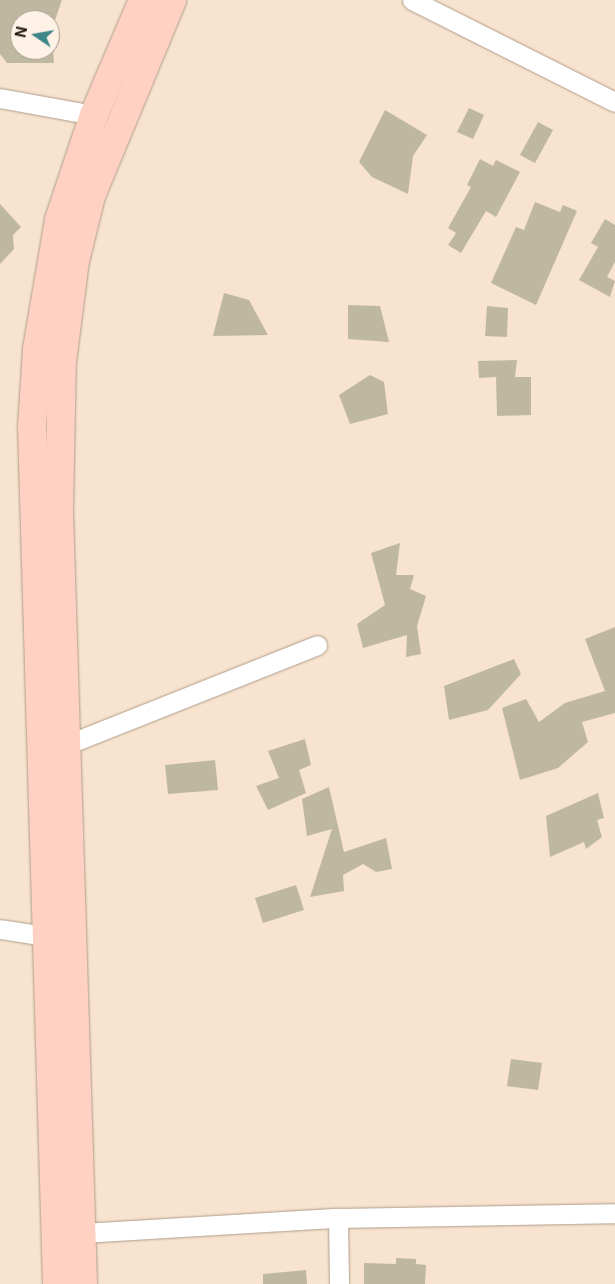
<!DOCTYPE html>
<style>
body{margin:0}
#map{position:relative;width:615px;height:1284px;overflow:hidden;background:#f7e3cf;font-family:Inter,sans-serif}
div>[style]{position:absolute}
.building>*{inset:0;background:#bfb8a0}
.roads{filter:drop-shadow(0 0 1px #af9c8a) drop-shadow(0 0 1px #af9c8a)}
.street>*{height:19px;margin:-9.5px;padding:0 9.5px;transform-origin:9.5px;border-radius:9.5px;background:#fff}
.primary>*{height:28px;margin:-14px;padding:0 14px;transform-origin:14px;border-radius:14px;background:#fed1c2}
span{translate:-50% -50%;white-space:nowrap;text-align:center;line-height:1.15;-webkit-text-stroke:5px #fef2e6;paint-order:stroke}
.north{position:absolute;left:10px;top:10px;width:50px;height:50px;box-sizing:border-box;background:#fef2e6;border:1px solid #a49a90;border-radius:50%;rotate:282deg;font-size:14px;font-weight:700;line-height:20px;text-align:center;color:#1d160f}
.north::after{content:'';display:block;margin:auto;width:18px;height:22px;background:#3d8587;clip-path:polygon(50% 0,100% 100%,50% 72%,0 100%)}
</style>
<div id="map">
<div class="building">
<div style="clip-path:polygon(0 0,62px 0,55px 20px,20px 20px,20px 50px,53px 50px,54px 63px,7px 63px,0 54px)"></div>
<div style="clip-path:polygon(469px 108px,484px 115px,473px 139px,457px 132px)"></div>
<div style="clip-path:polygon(385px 110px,427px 135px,413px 156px,408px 194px,372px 177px,359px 162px)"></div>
<div style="clip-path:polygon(538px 122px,553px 130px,535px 163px,520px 155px)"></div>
<div style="clip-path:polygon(480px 159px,493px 166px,496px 160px,520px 172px,496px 217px,486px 211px,461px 253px,448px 245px,456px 233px,448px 228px,471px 187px,467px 185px)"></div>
<div style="clip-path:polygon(535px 202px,560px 212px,563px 205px,577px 211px,536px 305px,491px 283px,516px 227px,524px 230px)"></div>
<div style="clip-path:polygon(0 204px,21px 227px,13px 235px,14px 249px,0 264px)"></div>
<div style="clip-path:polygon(605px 219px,615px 225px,615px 262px,607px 277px,615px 281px,610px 297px,579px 280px,598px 247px,591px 243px)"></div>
<div style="clip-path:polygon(224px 293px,249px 300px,268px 335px,213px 336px)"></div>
<div style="clip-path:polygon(348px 305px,380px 306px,389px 342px,348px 339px)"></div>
<div style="clip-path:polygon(487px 306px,508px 308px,507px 337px,485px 336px)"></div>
<div style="clip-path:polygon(517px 360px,515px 377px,531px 377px,531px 415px,497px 416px,496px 377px,479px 378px,478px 361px)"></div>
<div style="clip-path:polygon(370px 375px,384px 382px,388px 414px,350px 424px,339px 395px)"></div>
<div style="clip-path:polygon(400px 543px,396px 575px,414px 575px,410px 589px,426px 596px,417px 626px,421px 654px,406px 657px,407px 635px,363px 648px,357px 624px,385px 605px,371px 553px)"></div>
<div style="clip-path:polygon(615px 627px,615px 713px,582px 722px,588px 742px,558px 768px,520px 780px,502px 708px,526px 699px,539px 722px,565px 703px,605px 691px,585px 639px)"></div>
<div style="clip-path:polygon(514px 659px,521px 674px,488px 710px,449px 720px,444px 686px)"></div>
<div style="clip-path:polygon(305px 739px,311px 765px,299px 770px,306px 793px,268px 810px,256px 786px,279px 778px,268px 751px)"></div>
<div style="clip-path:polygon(215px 760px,218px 790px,168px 794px,165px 765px)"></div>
<div style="clip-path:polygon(329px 787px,344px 852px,386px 838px,392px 869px,376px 872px,363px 864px,343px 875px,344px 891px,310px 897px,332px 829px,307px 836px,302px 799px)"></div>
<div style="clip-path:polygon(598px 793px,604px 818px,597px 820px,602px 837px,586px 849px,584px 842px,550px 857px,546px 816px)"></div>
<div style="clip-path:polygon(296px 885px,304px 910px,263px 923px,255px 898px)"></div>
<div style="clip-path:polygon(511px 1059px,542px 1063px,538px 1090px,507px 1086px)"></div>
<div style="clip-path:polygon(396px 1258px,416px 1259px,416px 1264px,426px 1265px,425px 1284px,364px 1284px,364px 1263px,396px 1264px)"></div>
<div style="clip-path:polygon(306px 1270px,307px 1284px,263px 1284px,263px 1274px)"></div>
</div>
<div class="roads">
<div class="street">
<div style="left:412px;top:0;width:227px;rotate:26.7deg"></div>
<div style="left:0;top:98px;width:96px;rotate:10.3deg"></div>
<div style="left:56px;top:749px;width:281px;rotate:-21.7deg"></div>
<div style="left:0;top:929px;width:46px;rotate:8.8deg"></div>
<div style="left:338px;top:1218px;width:66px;rotate:89.1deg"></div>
<div style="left:82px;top:1233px;width:256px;rotate:-3.4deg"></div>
<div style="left:338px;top:1218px;width:277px;rotate:-1deg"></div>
</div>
<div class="primary">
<div style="left:57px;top:1284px;width:857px;rotate:-91.67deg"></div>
<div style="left:32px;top:427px;width:78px;rotate:-86.3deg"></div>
<div style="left:37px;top:349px;width:131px;rotate:-80.3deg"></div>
<div style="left:59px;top:220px;width:111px;rotate:-71.6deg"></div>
<div style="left:94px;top:115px;width:125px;rotate:-66.9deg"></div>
<div style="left:83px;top:1284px;width:772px;rotate:-91.78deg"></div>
<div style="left:59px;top:512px;width:150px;rotate:-88.9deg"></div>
<div style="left:62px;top:362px;width:102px;rotate:-82.7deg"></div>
<div style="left:75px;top:261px;width:67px;rotate:-76.2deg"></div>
<div style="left:91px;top:196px;width:212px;rotate:-67.5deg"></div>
</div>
</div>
<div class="north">N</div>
</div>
